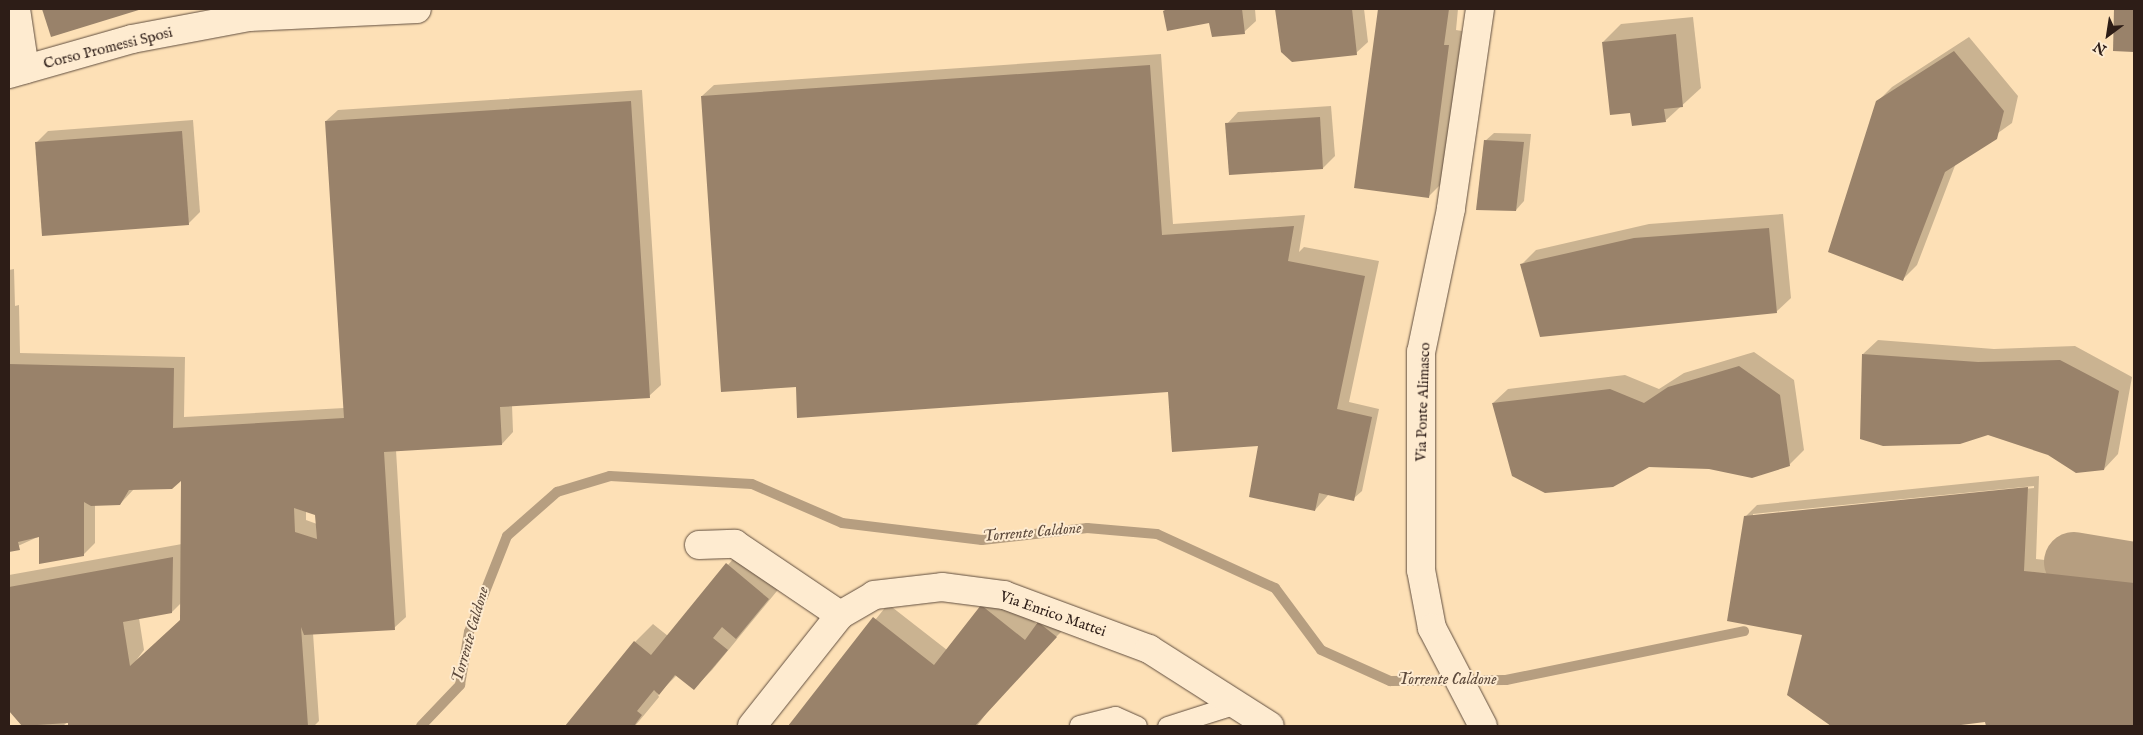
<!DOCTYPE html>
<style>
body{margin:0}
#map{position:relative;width:2143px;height:735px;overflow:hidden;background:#fde0b6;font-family:"IM FELL English",serif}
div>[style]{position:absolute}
.shadow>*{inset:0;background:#0003}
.stream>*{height:10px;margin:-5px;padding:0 5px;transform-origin:5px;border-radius:5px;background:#b69e80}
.river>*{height:60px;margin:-30px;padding:0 30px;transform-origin:30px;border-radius:30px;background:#b69e80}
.building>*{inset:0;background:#99826a}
.roads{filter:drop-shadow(0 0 1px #614e3f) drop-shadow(0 0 1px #614e3f)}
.service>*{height:19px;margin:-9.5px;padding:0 9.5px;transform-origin:9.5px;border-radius:9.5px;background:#feebd0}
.minor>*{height:28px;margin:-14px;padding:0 14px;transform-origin:14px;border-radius:14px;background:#feebd0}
.tertiary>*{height:28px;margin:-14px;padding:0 14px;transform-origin:14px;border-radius:14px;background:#feebd0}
span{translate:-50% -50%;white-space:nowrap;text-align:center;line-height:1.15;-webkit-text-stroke:4px #feebd0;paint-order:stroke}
.street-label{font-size:15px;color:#2d1d17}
.water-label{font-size:16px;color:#5d4a3c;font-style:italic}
.frame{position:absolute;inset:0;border:10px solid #2d1d17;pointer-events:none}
.north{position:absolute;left:2083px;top:10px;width:50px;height:50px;-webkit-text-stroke:4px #feebd0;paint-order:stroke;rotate:211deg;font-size:14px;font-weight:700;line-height:20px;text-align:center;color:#2d1d17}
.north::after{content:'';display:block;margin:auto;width:18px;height:22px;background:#2d1d17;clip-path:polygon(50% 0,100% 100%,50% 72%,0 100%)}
</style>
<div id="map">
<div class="shadow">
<div style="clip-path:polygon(43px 9px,139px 9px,52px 36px)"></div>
<div style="clip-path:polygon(1166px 9px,1255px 9px,1256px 21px,1244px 32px,1210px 22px,1168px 29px)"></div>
<div style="clip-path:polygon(1277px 9px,1364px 9px,1368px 42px,1356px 53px,1282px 52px)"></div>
<div style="clip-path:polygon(1379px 9px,1458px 9px,1456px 30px,1462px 31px,1443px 182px,1428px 197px,1355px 187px)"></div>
<div style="clip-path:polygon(2115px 9px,2134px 9px,2134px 51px,2114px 50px)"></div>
<div style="clip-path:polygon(1693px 17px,1701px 88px,1665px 121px,1631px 112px,1603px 42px,1621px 24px)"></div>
<div style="clip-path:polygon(1969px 37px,2018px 96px,2012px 123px,1956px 163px,1917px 265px,1903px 279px,1877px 102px,1892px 87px)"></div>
<div style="clip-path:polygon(1161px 54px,1173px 224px,1305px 215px,1299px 252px,1304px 247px,1379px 261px,1349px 402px,1379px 409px,1362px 491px,1353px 499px,1329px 494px,1315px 510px,1259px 444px,1169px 391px,797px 386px,702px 96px,714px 85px)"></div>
<div style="clip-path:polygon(evenodd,642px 90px,661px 385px,649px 396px,512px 405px,513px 432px,502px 444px,396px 450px,406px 617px,394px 628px,313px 633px,319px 721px,314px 726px,70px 726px,77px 713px,63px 726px,24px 726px,9px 710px,9px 575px,182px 544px,183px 478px,134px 489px,120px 504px,95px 505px,95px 543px,83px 555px,40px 536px,9px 550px,9px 270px,14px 269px,15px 306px,19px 305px,20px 353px,185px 357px,184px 417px,344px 408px,326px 121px,338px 110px,642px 90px,306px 511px,316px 514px,317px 524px,306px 520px,306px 511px,642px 90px,181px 603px,181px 620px,135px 662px,144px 650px,139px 618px,172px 612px,181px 603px)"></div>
<div style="clip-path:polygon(1331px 106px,1335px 156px,1323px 168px,1227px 124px,1238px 112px)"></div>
<div style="clip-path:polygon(193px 120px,200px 212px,188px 224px,36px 143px,48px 131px)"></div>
<div style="clip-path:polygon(1494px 133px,1531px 134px,1524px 201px,1516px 210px,1485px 141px)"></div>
<div style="clip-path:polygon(1783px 214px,1791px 298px,1776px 312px,1521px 265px,1536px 250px,1649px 224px)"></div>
<div style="clip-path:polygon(1878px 340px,1994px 349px,2075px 346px,2132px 377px,2118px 454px,2104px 469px,2049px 454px,1863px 354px)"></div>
<div style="clip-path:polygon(1754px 352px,1794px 380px,1804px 450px,1789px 465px,1493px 403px,1508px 389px,1625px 375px,1659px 389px,1684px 373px)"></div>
<div style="clip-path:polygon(evenodd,2039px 476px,2036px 559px,2134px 570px,2134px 726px,1987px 726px,1985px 720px,1944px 726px,1834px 726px,1788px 694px,1804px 634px,1745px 517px,1757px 505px,2039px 476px,2034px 486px,2034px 488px,1753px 516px,1753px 514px,2034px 486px)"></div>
<div style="clip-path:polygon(744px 546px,786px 580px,712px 670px,694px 688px,677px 675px,659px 693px,656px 690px,659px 697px,635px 726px,567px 726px,635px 642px,653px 624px,668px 636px)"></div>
<div style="clip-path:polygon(996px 592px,1038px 625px,1054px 609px,1071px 622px,1005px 688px,977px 726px,790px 726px,888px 604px,947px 650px)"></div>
</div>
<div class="stream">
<div style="left:421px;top:726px;width:57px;rotate:-46.4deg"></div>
<div style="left:460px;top:685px;width:54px;rotate:-80.4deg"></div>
<div style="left:469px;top:632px;width:103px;rotate:-68.4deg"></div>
<div style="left:507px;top:536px;width:67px;rotate:-41.3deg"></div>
<div style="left:557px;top:492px;width:55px;rotate:-16.8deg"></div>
<div style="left:610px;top:476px;width:142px;rotate:3.2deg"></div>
<div style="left:752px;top:484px;width:98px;rotate:23.4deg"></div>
<div style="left:842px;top:523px;width:141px;rotate:6.9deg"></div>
<div style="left:982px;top:540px;width:106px;rotate:-6.5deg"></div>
<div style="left:1087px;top:528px;width:70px;rotate:4.9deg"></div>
<div style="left:1157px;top:534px;width:130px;rotate:24.6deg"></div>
<div style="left:1275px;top:588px;width:77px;rotate:53.4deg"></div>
<div style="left:1321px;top:650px;width:76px;rotate:24.2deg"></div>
<div style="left:1390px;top:681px;width:116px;rotate:-0.5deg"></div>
<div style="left:1506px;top:680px;width:243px;rotate:-11.6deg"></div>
</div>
<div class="river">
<div style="left:2074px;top:562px;width:61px;rotate:9.5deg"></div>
</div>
<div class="building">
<div style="clip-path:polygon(42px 9px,142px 9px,51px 37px)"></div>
<div style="clip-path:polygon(1167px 9px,1242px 9px,1245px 34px,1212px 37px,1209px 23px,1167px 31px,1163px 11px)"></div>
<div style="clip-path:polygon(1275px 9px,1352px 9px,1357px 55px,1292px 62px,1281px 52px)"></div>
<div style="clip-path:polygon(1378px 9px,1449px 9px,1444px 45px,1449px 45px,1429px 198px,1354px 188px)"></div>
<div style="clip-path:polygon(2114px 9px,2134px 9px,2134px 52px,2113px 51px)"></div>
<div style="clip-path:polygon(1676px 34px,1683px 107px,1664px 109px,1666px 122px,1632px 126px,1630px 113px,1610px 115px,1602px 42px)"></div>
<div style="clip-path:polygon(1954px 51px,2004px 111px,1997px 139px,1945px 172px,1903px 281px,1828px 252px,1876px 101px)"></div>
<div style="clip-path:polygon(1150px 65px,1162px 235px,1294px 226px,1288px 261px,1365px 276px,1337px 409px,1372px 417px,1354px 501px,1319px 493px,1315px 511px,1249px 497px,1258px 446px,1172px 452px,1168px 392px,797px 418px,796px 387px,721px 392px,701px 96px)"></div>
<div style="clip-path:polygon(evenodd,631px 101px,650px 398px,500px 407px,502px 445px,384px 452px,395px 630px,304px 635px,301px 627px,308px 726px,68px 726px,68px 723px,22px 726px,9px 711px,9px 587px,173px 557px,172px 613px,123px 622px,130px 666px,180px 620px,181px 481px,172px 489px,129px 490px,120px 505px,91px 506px,84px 502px,84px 556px,39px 564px,39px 537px,18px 542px,20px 550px,9px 552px,9px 364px,174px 368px,173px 428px,344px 418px,325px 121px,631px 101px,294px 508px,315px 515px,317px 539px,295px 532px,294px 508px)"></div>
<div style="clip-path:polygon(1320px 117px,1323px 169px,1229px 175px,1225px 123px)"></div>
<div style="clip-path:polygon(182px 131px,189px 225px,42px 236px,35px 142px)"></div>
<div style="clip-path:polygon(1484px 140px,1524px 142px,1516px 211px,1476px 210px)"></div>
<div style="clip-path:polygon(1769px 228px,1777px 313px,1540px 337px,1520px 264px,1634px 238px)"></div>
<div style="clip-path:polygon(1862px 354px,1978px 362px,2060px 360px,2119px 391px,2104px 470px,2076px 473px,2048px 455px,1988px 435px,1960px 444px,1883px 446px,1860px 439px)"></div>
<div style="clip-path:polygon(1739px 366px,1780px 395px,1790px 466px,1752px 478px,1709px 469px,1649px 467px,1613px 487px,1545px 493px,1512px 476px,1492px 403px,1610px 389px,1644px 403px,1668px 387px)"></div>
<div style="clip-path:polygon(2028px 487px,2024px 571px,2134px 583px,2134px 726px,1986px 726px,1985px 722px,1953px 726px,1831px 726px,1787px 695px,1802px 635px,1727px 621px,1744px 516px)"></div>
<div style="clip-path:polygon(726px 563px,769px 599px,736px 639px,722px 627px,713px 638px,728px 650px,694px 690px,675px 675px,659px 695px,654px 690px,637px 711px,642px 715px,634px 726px,565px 726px,634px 641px,651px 655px)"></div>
<div style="clip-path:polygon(981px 605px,1025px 640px,1038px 622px,1057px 637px,975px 726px,788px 726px,873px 617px,934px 665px)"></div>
</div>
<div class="roads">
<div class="service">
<div style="left:1079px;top:725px;width:37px;rotate:-14deg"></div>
<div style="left:1115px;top:716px;width:24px;rotate:24deg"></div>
<div style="left:1167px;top:726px;width:72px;rotate:-17.7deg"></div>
</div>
<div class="minor">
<div style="left:16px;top:9px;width:61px;rotate:81.5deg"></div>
<div style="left:1480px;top:9px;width:202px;rotate:98.3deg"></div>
<div style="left:1451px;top:209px;width:146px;rotate:101.8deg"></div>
<div style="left:1421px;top:352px;width:218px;rotate:90deg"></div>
<div style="left:1421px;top:570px;width:59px;rotate:79.3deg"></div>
<div style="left:1432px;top:628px;width:110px;rotate:62.5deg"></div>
<div style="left:699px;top:545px;width:36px;rotate:-2deg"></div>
<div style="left:735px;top:544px;width:127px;rotate:34.1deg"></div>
<div style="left:752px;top:726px;width:142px;rotate:-51.6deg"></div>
<div style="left:840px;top:615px;width:39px;rotate:-30deg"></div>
<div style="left:874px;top:595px;width:68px;rotate:-6.7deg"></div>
<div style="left:942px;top:587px;width:63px;rotate:7.4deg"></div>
<div style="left:1004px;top:595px;width:155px;rotate:20.4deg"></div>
<div style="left:1149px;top:649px;width:143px;rotate:32.5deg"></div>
</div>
<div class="tertiary">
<div style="left:9px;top:74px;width:128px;rotate:-15.9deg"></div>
<div style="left:132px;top:39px;width:119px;rotate:-10.6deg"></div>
<div style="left:249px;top:17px;width:168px;rotate:-2.7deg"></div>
</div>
</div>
<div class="street-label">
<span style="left:108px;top:48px;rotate:-14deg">Corso Promessi Sposi</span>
<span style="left:1423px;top:402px;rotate:-88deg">Via Ponte Alimasco</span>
<span style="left:1053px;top:614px;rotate:19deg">Via Enrico Mattei</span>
</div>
<div class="water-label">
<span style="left:1032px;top:533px;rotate:-5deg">Torrente Caldone</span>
<span style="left:471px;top:635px;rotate:-74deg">Torrente Caldone</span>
<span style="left:1447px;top:680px">Torrente Caldone</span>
</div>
<div class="frame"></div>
<div class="north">N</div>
</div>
